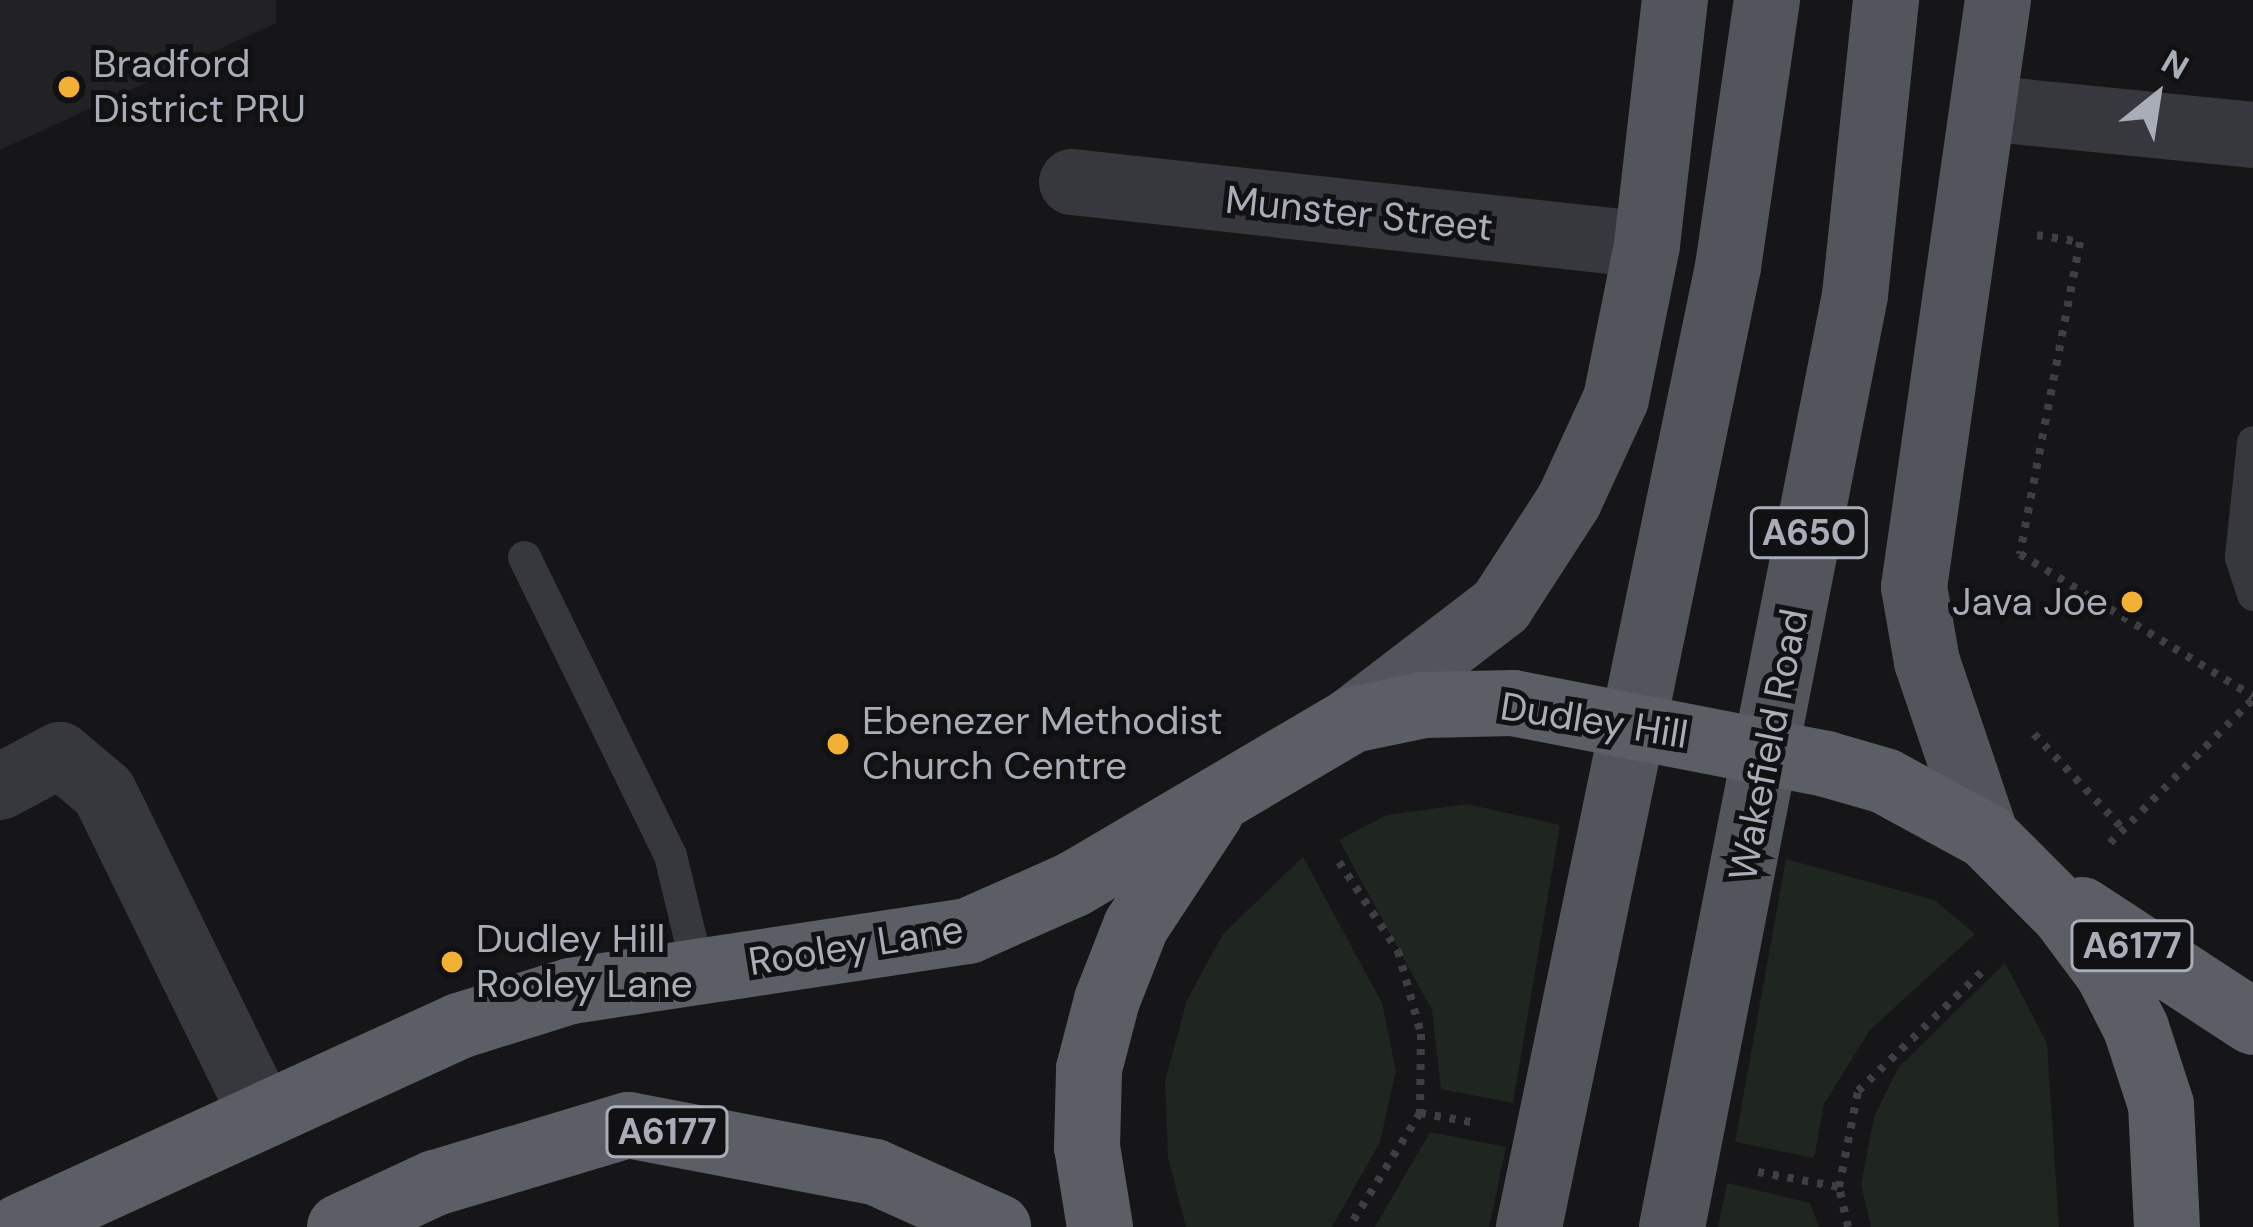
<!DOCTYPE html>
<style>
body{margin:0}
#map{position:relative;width:2253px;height:1227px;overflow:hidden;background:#161618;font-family:"DM Sans",sans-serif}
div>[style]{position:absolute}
.built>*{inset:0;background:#222225}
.green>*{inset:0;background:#1e261f}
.path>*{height:8px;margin-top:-4px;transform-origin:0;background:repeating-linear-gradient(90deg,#3d3f44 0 6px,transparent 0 15px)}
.service>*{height:33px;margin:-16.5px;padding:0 16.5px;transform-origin:16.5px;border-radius:16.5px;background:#37383d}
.minor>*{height:66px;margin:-33px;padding:0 33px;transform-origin:33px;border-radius:33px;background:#37383d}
.primary>*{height:66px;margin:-33px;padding:0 33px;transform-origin:33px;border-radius:33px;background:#53555c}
.trunk>*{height:66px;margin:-33px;padding:0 33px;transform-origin:33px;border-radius:33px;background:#5b5e65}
.dots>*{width:33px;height:33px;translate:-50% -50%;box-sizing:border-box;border:6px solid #111113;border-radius:50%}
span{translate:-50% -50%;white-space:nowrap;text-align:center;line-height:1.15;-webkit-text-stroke:10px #111113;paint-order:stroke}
.shield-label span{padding:3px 9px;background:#111113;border:3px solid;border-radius:9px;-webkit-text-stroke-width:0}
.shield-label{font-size:36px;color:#a8adb8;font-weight:700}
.poi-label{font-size:39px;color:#a8adb8}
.left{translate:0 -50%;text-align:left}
.right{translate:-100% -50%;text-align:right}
.street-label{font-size:39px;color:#a8adb8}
.north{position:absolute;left:2097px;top:36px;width:120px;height:120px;-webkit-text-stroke:9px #111113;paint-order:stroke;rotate:30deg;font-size:33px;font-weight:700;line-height:48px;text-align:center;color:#a8adb8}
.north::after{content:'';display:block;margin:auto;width:42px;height:54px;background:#a8adb8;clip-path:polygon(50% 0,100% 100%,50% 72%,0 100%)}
</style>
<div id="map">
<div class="built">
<div style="clip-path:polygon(0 0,276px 0,276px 23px,0 150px)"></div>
</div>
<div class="green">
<div style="clip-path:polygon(1467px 804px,1560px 825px,1513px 1103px,1441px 1089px,1432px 1010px,1339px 840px,1387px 815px)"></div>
<div style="clip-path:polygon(1303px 857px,1382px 1003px,1396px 1071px,1380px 1142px,1332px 1227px,1186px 1227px,1168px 1157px,1165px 1081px,1187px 1000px,1223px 934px)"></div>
<div style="clip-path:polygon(1786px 859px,1934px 900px,1975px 934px,1870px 1030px,1824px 1104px,1814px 1158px,1735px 1142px)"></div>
<div style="clip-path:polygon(2005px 963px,2047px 1043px,2059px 1227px,1871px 1227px,1861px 1185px,1874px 1117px,1898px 1068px)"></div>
<div style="clip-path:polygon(1430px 1132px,1506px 1147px,1489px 1227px,1375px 1227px)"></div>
<div style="clip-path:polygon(1727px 1183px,1810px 1203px,1819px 1227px,1718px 1227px)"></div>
</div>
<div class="path">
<div style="left:2037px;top:235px;width:44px;rotate:9.2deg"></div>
<div style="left:2080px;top:242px;width:318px;rotate:100.9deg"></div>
<div style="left:2020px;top:554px;width:273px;rotate:31.4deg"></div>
<div style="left:2034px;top:734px;width:130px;rotate:46.9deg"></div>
<div style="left:2110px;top:843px;width:203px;rotate:-45.2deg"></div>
<div style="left:1339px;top:862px;width:107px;rotate:56.5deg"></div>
<div style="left:1398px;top:951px;width:86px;rotate:74.5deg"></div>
<div style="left:1421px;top:1034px;width:79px;rotate:90.7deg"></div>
<div style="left:1420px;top:1113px;width:134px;rotate:121.9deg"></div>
<div style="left:1420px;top:1113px;width:58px;rotate:10deg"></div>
<div style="left:1758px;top:1172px;width:82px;rotate:10.5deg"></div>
<div style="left:1848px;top:1227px;width:41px;rotate:-102.7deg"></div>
<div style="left:1839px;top:1187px;width:98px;rotate:-78.8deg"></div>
<div style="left:1858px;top:1091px;width:180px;rotate:-43.9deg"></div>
</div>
<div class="service">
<div style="left:2253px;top:442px;width:116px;rotate:96deg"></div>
<div style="left:2241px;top:557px;width:39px;rotate:72deg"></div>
<div style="left:524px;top:557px;width:332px;rotate:63.9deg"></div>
<div style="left:670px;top:855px;width:120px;rotate:76.5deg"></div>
</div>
<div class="minor">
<div style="left:1984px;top:108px;width:270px;rotate:5.7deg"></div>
<div style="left:1072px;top:182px;width:578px;rotate:6.25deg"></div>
<div style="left:0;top:787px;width:68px;rotate:-28.1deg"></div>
<div style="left:60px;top:755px;width:57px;rotate:40.1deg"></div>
<div style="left:104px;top:792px;width:355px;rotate:63.9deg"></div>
</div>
<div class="primary">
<div style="left:1352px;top:720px;width:188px;rotate:-37.4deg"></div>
<div style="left:1501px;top:606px;width:125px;rotate:-57.1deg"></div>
<div style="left:1569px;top:501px;width:112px;rotate:-65.3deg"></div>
<div style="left:1616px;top:399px;width:157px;rotate:-78.6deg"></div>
<div style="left:1647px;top:245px;width:247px;rotate:-83.5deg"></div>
<div style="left:1986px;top:836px;width:184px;rotate:-108.7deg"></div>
<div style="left:1927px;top:662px;width:76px;rotate:-99.8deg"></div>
<div style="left:1914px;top:587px;width:593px;rotate:-81.86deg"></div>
<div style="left:1529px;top:1227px;width:980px;rotate:-78.29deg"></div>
<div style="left:1728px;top:267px;width:270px;rotate:-81.7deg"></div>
<div style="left:1672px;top:1227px;width:950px;rotate:-78.89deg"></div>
<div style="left:1855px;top:295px;width:297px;rotate:-84deg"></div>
</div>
<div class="trunk">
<div style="left:2082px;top:910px;width:204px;rotate:33.2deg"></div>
<div style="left:20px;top:1227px;width:483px;rotate:-24.6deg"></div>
<div style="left:459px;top:1026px;width:117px;rotate:-17.4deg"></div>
<div style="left:571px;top:991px;width:402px;rotate:-8.6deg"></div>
<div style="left:968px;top:931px;width:116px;rotate:-23.9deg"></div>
<div style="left:1074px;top:884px;width:323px;rotate:-30.5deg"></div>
<div style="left:1352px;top:720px;width:74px;rotate:-11.8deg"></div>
<div style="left:1424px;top:705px;width:89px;rotate:-1.3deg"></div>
<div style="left:1513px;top:703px;width:319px;rotate:11deg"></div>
<div style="left:1826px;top:764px;width:61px;rotate:16.1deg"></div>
<div style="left:1885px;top:781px;width:115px;rotate:28.6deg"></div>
<div style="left:1986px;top:836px;width:110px;rotate:45deg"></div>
<div style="left:2064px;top:914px;width:74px;rotate:53.3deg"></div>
<div style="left:2108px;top:973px;width:62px;rotate:63deg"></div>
<div style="left:2136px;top:1028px;width:81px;rotate:72deg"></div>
<div style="left:2161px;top:1105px;width:122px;rotate:87.2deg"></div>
<div style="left:340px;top:1227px;width:105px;rotate:-24.9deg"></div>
<div style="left:435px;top:1183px;width:202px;rotate:-16.7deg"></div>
<div style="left:628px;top:1125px;width:251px;rotate:10.8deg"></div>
<div style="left:875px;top:1172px;width:135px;rotate:24.1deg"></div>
<div style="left:1100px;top:1227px;width:81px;rotate:-99.2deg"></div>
<div style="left:1087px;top:1147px;width:78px;rotate:-88.5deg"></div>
<div style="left:1089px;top:1069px;width:71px;rotate:-75.4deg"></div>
<div style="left:1107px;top:1000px;width:79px;rotate:-68.6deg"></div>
<div style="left:1136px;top:926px;width:136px;rotate:-56.7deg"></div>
</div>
<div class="dots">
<div style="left:69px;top:87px;background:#f2b134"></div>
<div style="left:2132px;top:602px;background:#f2b134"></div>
<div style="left:838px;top:744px;background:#f2b134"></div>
<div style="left:452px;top:962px;background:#f2b134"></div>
</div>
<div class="shield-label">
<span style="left:1809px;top:533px">A650</span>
<span style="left:2132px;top:946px">A6177</span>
<span style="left:667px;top:1132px">A6177</span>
</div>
<div class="poi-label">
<span class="left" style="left:93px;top:87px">Bradford<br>District PRU</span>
<span class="right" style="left:2108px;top:602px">Java Joe</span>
<span class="left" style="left:862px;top:744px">Ebenezer Methodist<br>Church Centre</span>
<span class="left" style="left:476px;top:962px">Dudley Hill<br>Rooley Lane</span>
</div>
<div class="street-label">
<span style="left:1359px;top:214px;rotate:6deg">Munster Street</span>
<span style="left:1594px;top:721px;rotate:9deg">Dudley Hill</span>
<span style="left:1769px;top:745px;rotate:-79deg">Wakefield Road</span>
<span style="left:856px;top:946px;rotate:-9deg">Rooley Lane</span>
</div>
<div class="north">N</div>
</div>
